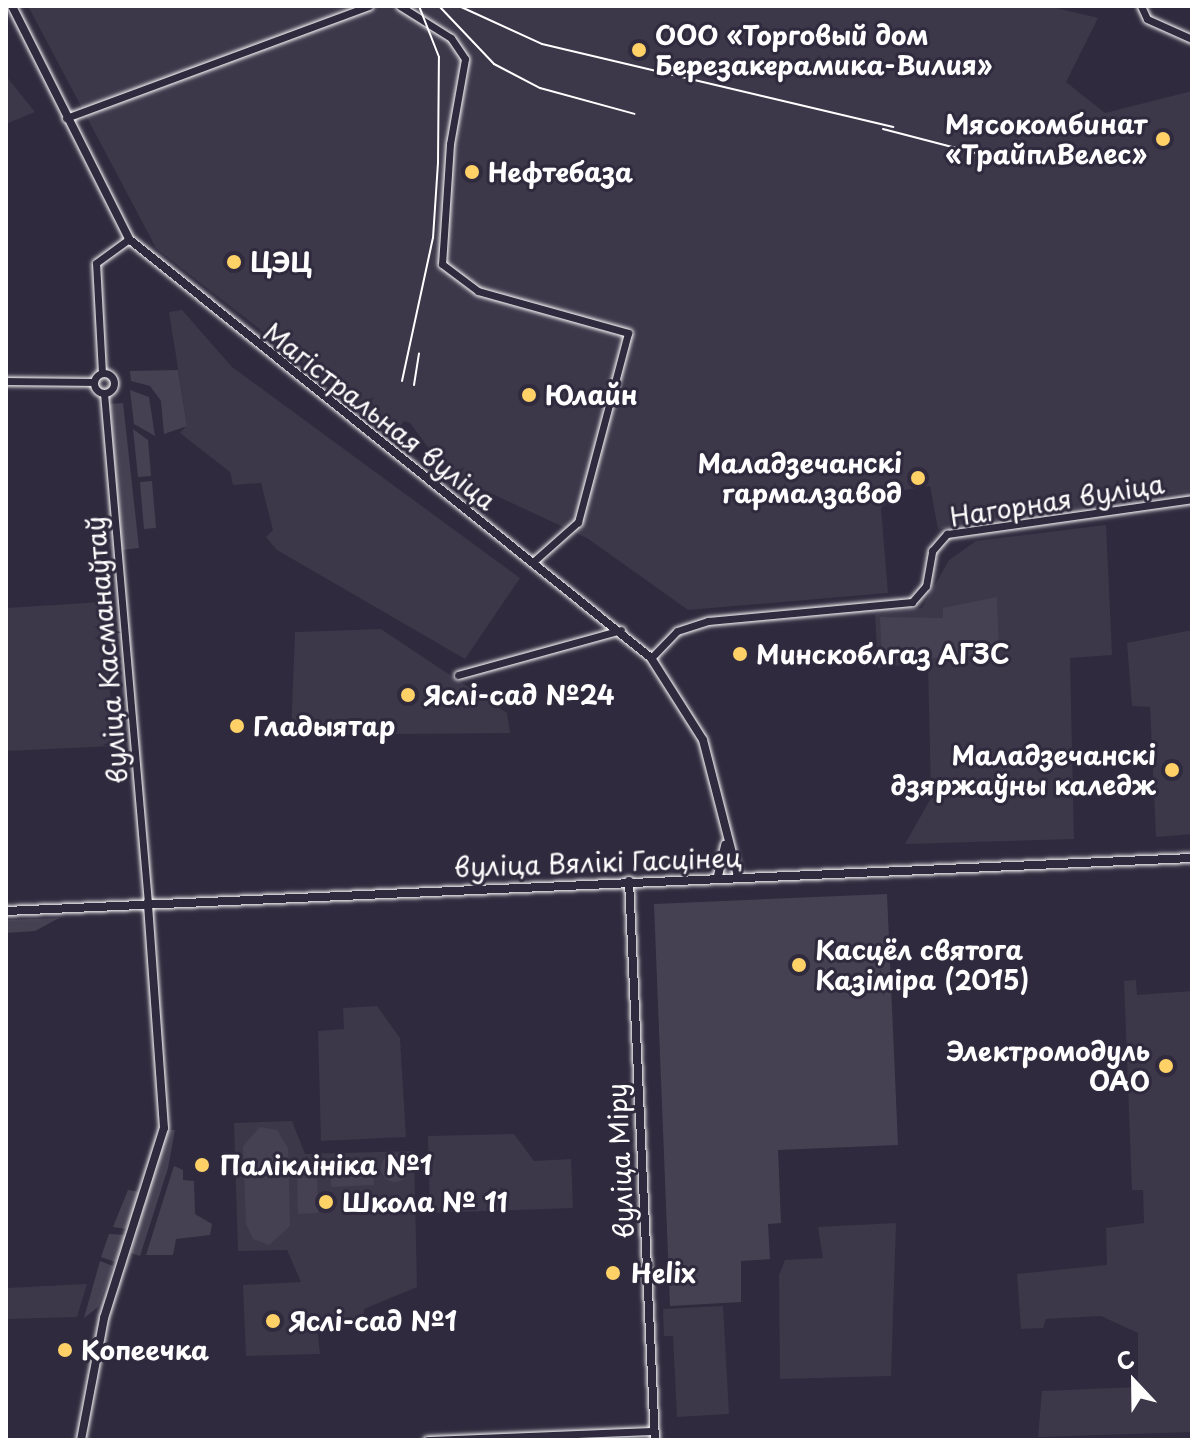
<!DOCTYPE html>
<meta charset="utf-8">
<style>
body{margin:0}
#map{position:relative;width:1198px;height:1446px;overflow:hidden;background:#2f2a3d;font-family:"Playpen Sans",sans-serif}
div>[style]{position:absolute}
.built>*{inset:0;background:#3c3749}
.green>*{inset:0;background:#464152}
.round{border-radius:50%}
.roads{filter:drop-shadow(0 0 2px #fff) drop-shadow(0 0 2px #fff)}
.minor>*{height:7px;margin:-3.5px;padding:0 3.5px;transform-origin:3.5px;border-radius:3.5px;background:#2f2a3d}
.minor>.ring{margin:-3.5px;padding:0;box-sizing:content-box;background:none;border:7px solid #2f2a3d;border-radius:50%}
.major>*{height:8px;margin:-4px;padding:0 4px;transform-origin:4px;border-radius:4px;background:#2f2a3d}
.rail>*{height:2px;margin:-1px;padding:0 1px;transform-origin:1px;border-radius:1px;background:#fff}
.dots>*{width:22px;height:22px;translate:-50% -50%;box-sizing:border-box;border:4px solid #2f2a3d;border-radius:50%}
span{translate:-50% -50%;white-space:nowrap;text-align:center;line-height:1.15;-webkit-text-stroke:6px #2f2a3d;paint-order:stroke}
.poi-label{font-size:26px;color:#fff;font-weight:700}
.left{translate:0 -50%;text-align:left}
.right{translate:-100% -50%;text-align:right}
.street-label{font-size:26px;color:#fff}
.frame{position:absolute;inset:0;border:8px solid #fff;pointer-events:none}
.north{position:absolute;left:1094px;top:1342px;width:80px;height:80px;-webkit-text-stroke:6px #2f2a3d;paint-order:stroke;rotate:338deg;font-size:22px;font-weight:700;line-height:32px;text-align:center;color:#fff}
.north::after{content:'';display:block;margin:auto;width:28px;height:36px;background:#fff;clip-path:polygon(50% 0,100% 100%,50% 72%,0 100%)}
</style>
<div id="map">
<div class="built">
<div style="clip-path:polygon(28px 6px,1048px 6px,1098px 18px,1066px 82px,1105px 113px,1192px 91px,1192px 491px,938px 529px,930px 486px,905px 490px,881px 508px,888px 593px,688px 610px,587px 538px,447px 473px,410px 423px,404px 421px,395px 435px,156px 248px)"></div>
<div style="clip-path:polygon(6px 76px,35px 112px,6px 124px)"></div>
<div style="clip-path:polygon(182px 310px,232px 367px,520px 578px,465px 659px,277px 550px,266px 537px,273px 530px,261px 483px,233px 485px,230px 472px,180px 433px,187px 425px,169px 312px)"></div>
<div style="clip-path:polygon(1106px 525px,1112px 655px,1070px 658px,1074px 839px,905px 844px,931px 798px,928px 662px,878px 668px,875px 614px,922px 608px,949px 560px,976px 541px)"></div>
<div style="clip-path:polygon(103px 602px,114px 746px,6px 751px,6px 608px)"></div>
<div style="clip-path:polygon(381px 629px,507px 713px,510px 733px,291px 735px,295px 632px)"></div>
<div style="clip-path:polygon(1192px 630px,1192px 834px,1156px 837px,1150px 707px,1132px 706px,1127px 643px)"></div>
<div style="clip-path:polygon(1136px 980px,1137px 995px,1192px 991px,1192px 1432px,1038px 1437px,1042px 1391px,1138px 1387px,1138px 1333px,1101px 1316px,1046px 1319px,1043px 1328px,1021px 1329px,1017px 1274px,1107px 1265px,1106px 1228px,1144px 1223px,1143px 1190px,1132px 1190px,1124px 981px)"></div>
<div style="clip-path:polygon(377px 1006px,400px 1038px,406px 1137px,321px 1141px,318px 1031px,344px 1029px,343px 1008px)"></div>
<div style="clip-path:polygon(292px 1121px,305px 1154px,414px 1151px,417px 1287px,364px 1309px,364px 1324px,317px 1328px,320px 1354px,246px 1356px,243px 1285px,301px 1282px,287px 1250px,238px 1251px,234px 1123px)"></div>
<div style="clip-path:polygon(514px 1134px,534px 1161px,571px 1159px,573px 1208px,430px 1213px,428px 1136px)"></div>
<div style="clip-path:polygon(896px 1223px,891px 1376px,780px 1379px,779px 1275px,785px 1260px,823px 1258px,818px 1227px)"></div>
<div style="clip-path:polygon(87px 1284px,77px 1317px,6px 1319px,6px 1288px)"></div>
<div style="clip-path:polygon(723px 1306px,729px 1414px,677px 1417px,673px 1336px,664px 1336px,663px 1309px)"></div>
</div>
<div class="green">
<div style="clip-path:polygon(178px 370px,187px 426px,164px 434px,161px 401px,150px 386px,131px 381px,130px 371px)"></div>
<div style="clip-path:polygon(130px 390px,149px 397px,155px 436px,134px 424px)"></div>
<div style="clip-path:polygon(123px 403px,139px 548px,121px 550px,110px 404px)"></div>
<div style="clip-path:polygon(133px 429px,148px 440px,151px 476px,138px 477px)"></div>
<div style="clip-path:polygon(152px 481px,156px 528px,144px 529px,140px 482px)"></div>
<div style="clip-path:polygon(997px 597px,999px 655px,882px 660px,880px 617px,943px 618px,943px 608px)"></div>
<div style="clip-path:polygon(887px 894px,898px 1145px,778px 1150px,781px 1223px,768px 1224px,770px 1259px,741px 1261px,741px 1302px,670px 1306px,654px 904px)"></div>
<div style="clip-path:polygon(59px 918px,35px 931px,6px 933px,6px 920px)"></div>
<div style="clip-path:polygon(260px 1127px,277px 1130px,288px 1148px,290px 1226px,269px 1245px,253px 1239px,246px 1224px,243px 1146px)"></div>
<div style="clip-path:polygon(166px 1130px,175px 1130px,168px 1168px,140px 1256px,131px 1253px)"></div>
<div class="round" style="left:381px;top:1154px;width:28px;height:28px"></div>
<div style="clip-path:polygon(373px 1159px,374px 1185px,331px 1187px,330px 1161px)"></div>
<div style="clip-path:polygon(174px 1166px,183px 1170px,183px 1180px,194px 1181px,195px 1214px,212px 1224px,210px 1235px,176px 1239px,173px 1255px,146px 1255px)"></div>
<div style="clip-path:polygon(297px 1168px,317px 1168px,318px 1213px,298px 1214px)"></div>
<div style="clip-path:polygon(128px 1190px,141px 1192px,126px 1229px,113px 1227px)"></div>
<div style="clip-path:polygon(109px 1234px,126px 1235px,115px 1262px,101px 1257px)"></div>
<div style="clip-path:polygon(100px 1261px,113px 1266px,98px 1307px,84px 1318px)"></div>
</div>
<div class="roads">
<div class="minor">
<div style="left:400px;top:6px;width:60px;rotate:32.1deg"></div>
<div style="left:451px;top:38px;width:25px;rotate:56deg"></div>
<div style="left:465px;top:59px;width:86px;rotate:100deg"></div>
<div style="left:450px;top:144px;width:120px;rotate:93.8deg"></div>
<div style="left:442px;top:264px;width:45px;rotate:36.9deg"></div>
<div style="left:478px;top:291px;width:156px;rotate:15.6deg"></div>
<div style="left:628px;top:333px;width:196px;rotate:104.8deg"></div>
<div style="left:578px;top:522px;width:60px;rotate:138.4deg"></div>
<div style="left:1141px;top:6px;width:14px;rotate:65deg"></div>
<div style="left:1147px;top:19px;width:49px;rotate:24deg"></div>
<div style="left:66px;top:118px;width:323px;rotate:-20.3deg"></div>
<div class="ring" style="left:94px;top:373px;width:13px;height:13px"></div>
<div style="left:102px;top:373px;width:110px;rotate:-93.1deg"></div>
<div style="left:96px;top:263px;width:41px;rotate:-36deg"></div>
<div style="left:6px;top:381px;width:87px;rotate:0.7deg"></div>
<div style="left:104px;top:393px;width:512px;rotate:85.07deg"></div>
<div style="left:651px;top:658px;width:37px;rotate:-46deg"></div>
<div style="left:677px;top:631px;width:33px;rotate:-18deg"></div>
<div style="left:708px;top:621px;width:205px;rotate:-5.3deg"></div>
<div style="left:912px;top:602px;width:21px;rotate:-49deg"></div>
<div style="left:926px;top:586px;width:36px;rotate:-80deg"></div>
<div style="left:932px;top:551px;width:23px;rotate:-49deg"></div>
<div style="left:947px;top:534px;width:247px;rotate:-8.1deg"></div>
<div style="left:458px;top:675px;width:169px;rotate:-15.4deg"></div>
<div style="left:427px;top:1440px;width:227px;rotate:-2.3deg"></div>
</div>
<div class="major">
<div style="left:12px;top:6px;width:261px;rotate:63.3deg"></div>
<div style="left:129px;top:239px;width:669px;rotate:38.75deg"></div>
<div style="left:651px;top:658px;width:97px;rotate:57.6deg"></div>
<div style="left:703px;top:740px;width:140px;rotate:75.6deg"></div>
<div style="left:718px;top:876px;width:32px;rotate:-77deg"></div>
<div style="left:629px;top:881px;width:560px;rotate:87.34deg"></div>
<div style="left:6px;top:911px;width:1187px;rotate:-2.56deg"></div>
<div style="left:81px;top:1440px;width:124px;rotate:-79.3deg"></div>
<div style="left:104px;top:1318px;width:199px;rotate:-72.5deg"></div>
<div style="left:164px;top:1128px;width:226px;rotate:-94.1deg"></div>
</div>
</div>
<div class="rail">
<div style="left:439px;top:6px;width:80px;rotate:46.5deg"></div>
<div style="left:494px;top:64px;width:52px;rotate:27.6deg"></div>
<div style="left:540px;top:88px;width:98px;rotate:15.3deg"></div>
<div style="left:459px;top:6px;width:91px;rotate:24.6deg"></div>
<div style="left:542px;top:44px;width:361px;rotate:13.3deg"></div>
<div style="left:883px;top:129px;width:143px;rotate:14.6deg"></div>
<div style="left:402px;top:381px;width:146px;rotate:-77.8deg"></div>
<div style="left:433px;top:238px;width:75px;rotate:-86.2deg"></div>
<div style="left:438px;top:163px;width:106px;rotate:-89.5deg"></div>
<div style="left:439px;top:57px;width:55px;rotate:-111.4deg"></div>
<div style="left:414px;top:385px;width:32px;rotate:-81deg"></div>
</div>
<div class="dots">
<div style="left:639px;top:50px;background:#ffd166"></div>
<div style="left:1163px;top:139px;background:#ffd166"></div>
<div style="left:472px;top:172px;background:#ffd166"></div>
<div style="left:234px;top:262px;background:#ffd166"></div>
<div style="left:529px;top:395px;background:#ffd166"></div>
<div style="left:918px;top:478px;background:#ffd166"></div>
<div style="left:740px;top:654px;background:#ffd166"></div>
<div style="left:408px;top:695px;background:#ffd166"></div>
<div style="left:237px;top:726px;background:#ffd166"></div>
<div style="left:1172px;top:770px;background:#ffd166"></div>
<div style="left:799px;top:965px;background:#ffd166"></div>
<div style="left:1166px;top:1066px;background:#ffd166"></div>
<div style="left:202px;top:1165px;background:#ffd166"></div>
<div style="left:326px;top:1202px;background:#ffd166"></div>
<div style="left:613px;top:1273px;background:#ffd166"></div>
<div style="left:273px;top:1321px;background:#ffd166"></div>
<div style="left:65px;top:1350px;background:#ffd166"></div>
</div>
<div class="poi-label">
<span class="left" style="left:655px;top:50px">ООО «Торговый дом<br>Березакерамика-Вилия»</span>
<span class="right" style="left:1147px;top:139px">Мясокомбинат<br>«ТрайплВелес»</span>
<span class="left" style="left:488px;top:172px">Нефтебаза</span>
<span class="left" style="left:250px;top:262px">ЦЭЦ</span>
<span class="left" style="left:545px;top:395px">Юлайн</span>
<span class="right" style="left:902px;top:478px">Маладзечанскі<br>гармалзавод</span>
<span class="left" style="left:756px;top:654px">Минскоблгаз АГЗС</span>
<span class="left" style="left:424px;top:695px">Яслі-сад №24</span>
<span class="left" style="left:253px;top:726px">Гладыятар</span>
<span class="right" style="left:1156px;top:770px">Маладзечанскі<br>дзяржаўны каледж</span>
<span class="left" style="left:815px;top:965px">Касцёл святога<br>Казіміра (2015)</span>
<span class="right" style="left:1150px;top:1066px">Электромодуль<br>ОАО</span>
<span class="left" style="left:220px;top:1165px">Паліклініка №1</span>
<span class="left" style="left:342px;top:1202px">Школа № 11</span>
<span class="left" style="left:631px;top:1273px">Helix</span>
<span class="left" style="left:289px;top:1321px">Яслі-сад №1</span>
<span class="left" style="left:81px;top:1350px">Копеечка</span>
</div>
<div class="street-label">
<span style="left:380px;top:416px;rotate:38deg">Магістральная вуліца</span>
<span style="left:1057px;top:500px;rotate:-9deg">Нагорная вуліца</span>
<span style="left:106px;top:650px;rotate:-95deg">вуліца Касманаўтаў</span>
<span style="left:598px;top:862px;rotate:-2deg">вуліца Вялікі Гасцінец</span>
<span style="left:620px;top:1161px;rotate:-93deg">вуліца Міру</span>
</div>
<div class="frame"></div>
<div class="north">С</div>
</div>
